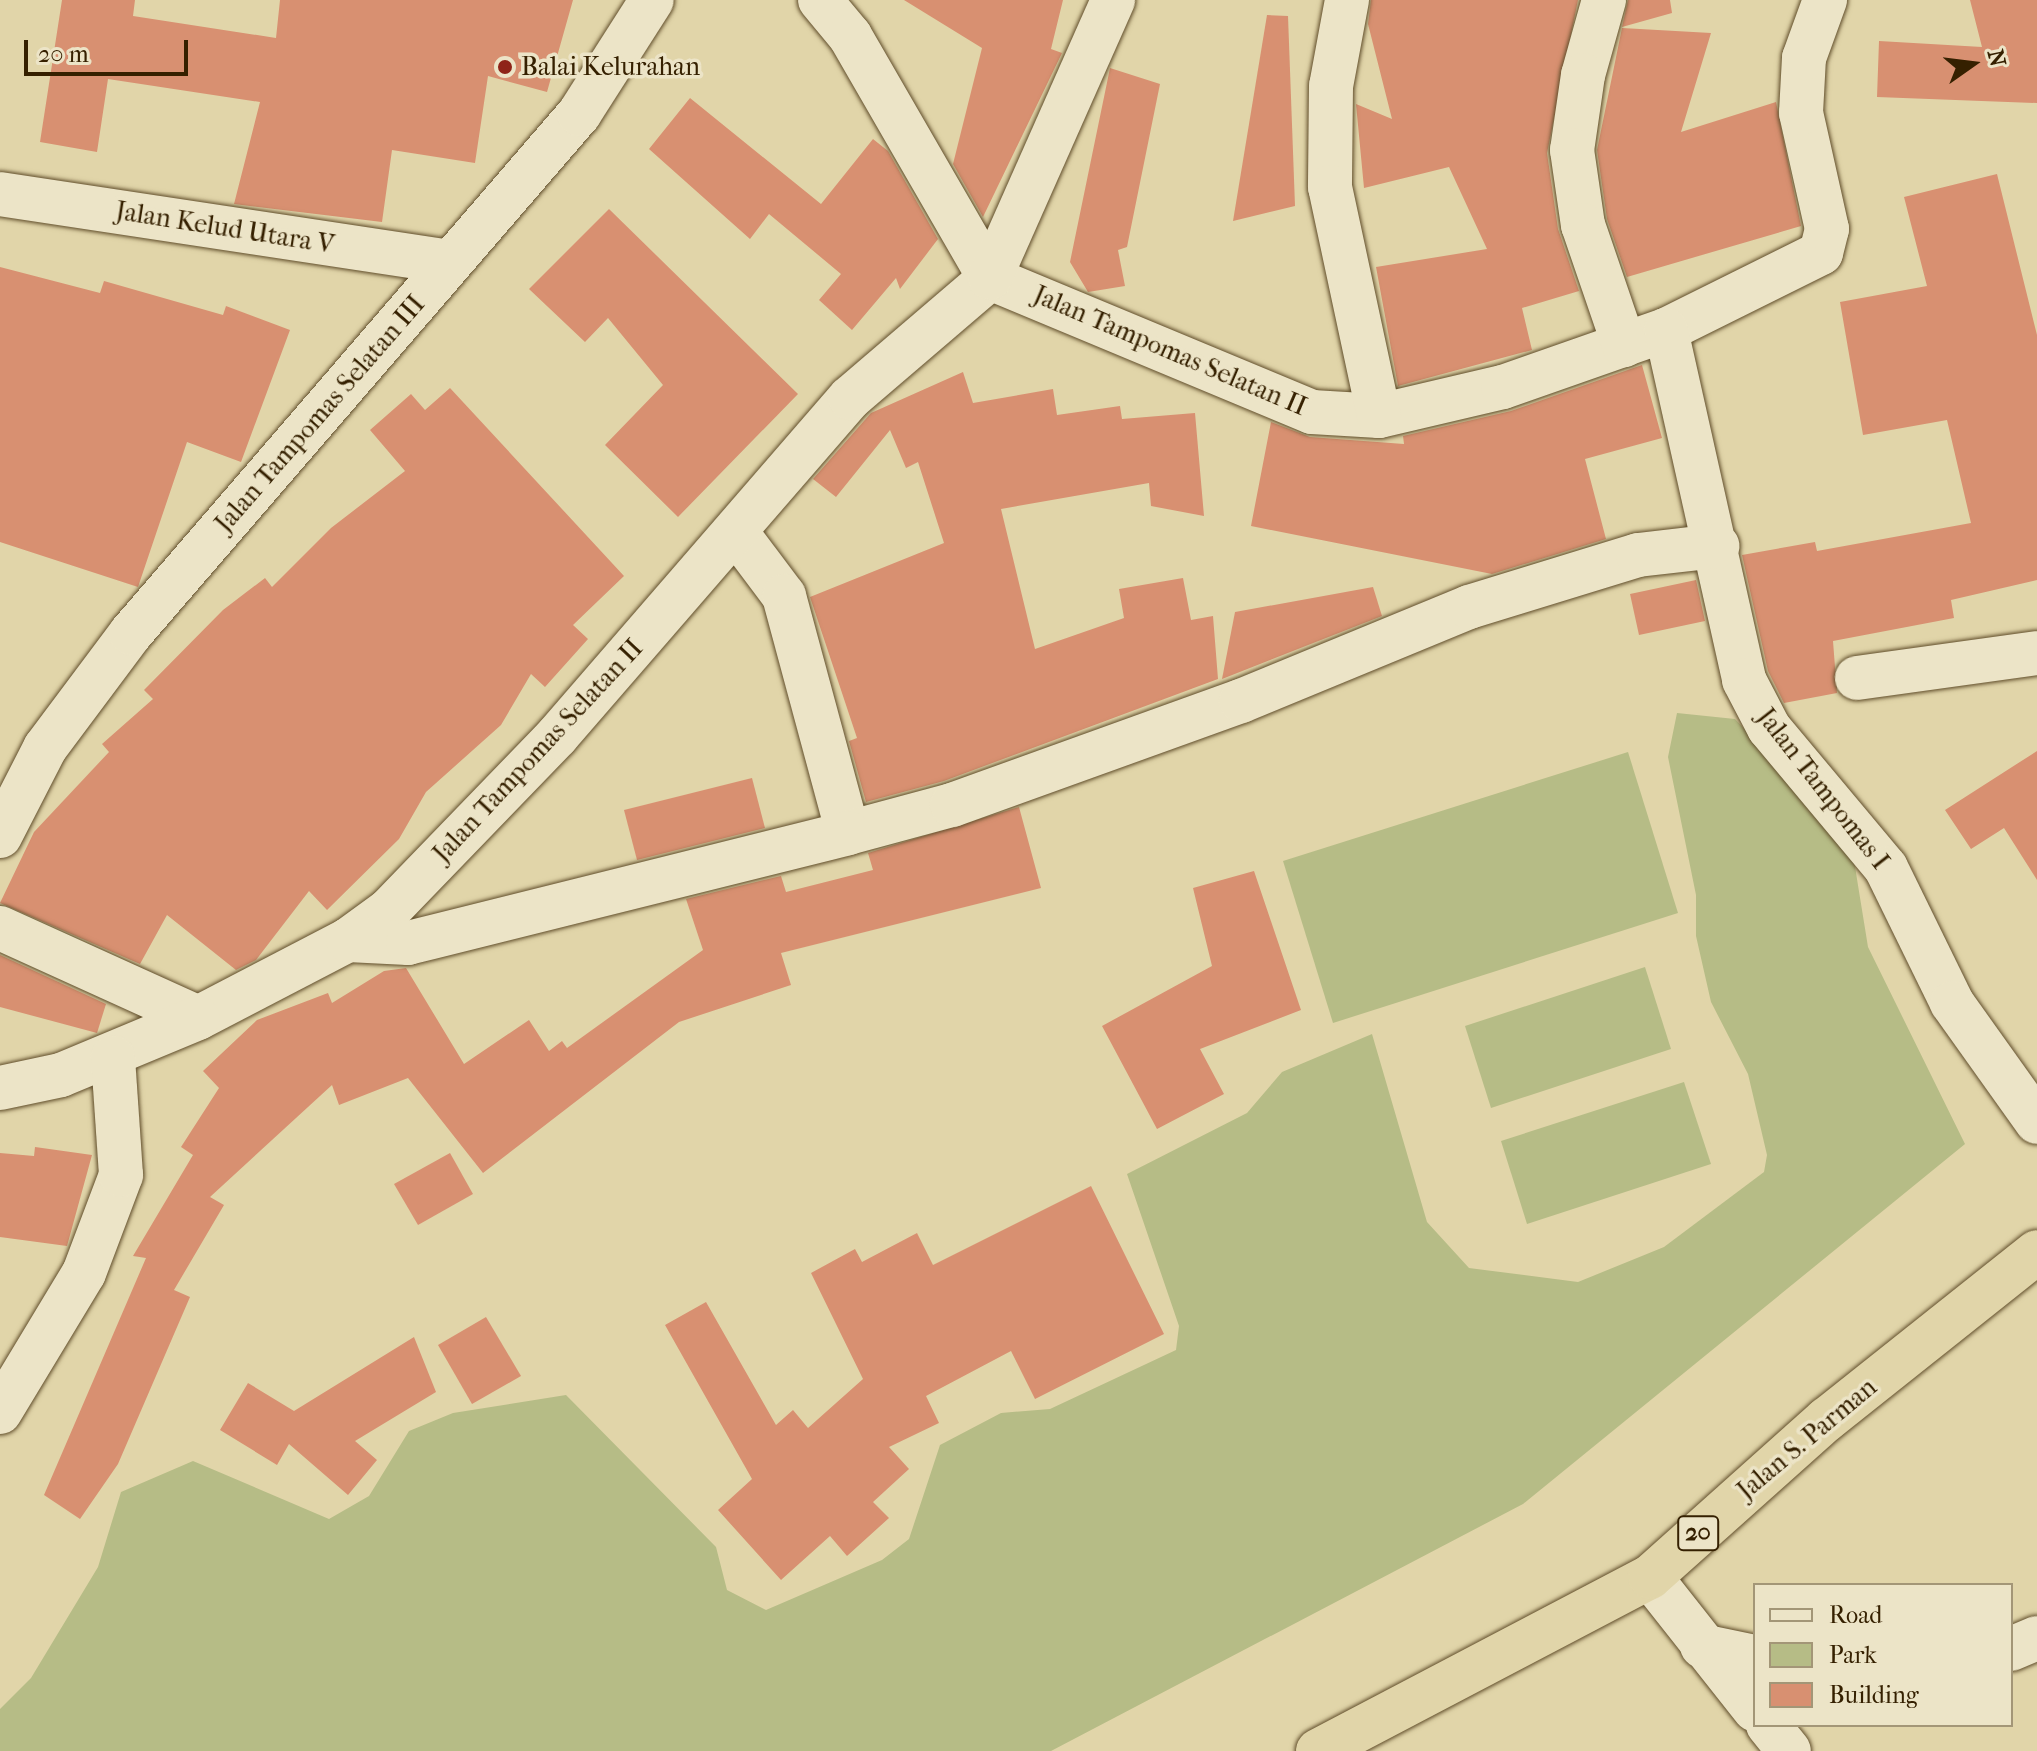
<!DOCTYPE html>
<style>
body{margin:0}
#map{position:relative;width:2037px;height:1751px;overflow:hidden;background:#e1d5a9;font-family:"IM FELL French Canon",serif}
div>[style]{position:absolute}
.green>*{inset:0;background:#b6bc86}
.building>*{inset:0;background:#d89071}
.roads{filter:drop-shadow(0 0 2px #604d2a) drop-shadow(0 0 2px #604d2a)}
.street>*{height:44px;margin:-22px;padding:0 22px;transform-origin:22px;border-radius:22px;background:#ece4c7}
.secondary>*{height:44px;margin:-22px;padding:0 22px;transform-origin:22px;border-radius:22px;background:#ece4c7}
.highway>*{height:44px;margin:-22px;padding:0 22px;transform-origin:22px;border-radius:22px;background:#e1d5a9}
.dots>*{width:22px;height:22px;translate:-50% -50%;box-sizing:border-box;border:4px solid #ece4c7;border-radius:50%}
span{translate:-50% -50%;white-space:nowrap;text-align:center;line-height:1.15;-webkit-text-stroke:7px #ece4c7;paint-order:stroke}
.shield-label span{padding:2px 6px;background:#ece4c7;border:2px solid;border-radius:6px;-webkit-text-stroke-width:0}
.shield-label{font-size:24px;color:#352000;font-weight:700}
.poi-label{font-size:26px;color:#352000}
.left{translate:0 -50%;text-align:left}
.street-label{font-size:26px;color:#352000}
.legend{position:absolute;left:1753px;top:1583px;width:260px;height:144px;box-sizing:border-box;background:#ece4c7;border:2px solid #a39677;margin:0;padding:10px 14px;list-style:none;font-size:24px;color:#352000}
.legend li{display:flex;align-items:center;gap:16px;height:40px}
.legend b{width:40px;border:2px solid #a39677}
.north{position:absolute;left:1933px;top:24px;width:80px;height:80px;-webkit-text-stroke:6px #ece4c7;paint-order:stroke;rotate:76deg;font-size:22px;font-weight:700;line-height:32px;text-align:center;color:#352000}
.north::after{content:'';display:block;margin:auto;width:28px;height:36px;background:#352000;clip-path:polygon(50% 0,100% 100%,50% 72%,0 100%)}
.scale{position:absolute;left:24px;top:40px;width:164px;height:36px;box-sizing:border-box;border:4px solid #352000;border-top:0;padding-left:10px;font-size:24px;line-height:28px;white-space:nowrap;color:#352000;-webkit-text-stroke:6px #ece4c7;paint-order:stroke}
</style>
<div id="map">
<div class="green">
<div style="clip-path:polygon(1677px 713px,1735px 719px,1851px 842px,1868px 947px,1965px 1144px,1523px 1504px,1051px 1751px,0 1751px,0 1709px,31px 1678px,98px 1567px,121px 1492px,193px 1461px,329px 1519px,369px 1496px,409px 1431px,453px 1413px,566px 1395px,716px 1547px,727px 1590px,766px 1610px,882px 1560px,909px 1539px,940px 1445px,1001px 1413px,1050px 1409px,1176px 1350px,1179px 1326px,1127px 1174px,1247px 1113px,1282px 1072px,1372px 1034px,1427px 1222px,1469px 1268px,1578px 1282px,1664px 1247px,1764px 1172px,1767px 1155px,1748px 1074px,1711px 1002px,1696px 936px,1696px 895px,1668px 757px)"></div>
<div style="clip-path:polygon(1628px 752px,1678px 913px,1333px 1023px,1283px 861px)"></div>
<div style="clip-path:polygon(1645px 967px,1671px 1049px,1491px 1108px,1465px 1026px)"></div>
<div style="clip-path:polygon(1684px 1082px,1711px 1164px,1527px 1224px,1501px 1141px)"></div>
</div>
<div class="building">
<div style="clip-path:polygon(62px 0,135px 0,133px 16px,276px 38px,280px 0,573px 0,547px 92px,488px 76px,475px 163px,392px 150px,382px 222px,234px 204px,260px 102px,108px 79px,97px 152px,40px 142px)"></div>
<div style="clip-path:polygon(904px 0,1063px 0,1051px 49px,1062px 53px,983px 217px,953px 164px,982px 48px)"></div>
<div style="clip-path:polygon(1371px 0,1578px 0,1547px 153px,1558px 229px,1579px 291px,1522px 308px,1532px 350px,1398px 386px,1376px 267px,1487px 249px,1449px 167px,1364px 188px,1356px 104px,1392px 119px,1368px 24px)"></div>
<div style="clip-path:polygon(1628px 0,1670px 0,1672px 13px,1622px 27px)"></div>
<div style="clip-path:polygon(1970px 0,2037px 0,2037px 103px,1877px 97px,1879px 41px,1982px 47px)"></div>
<div style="clip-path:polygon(1267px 15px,1288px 16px,1295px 206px,1233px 221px)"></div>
<div style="clip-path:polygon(1622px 28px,1711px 33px,1681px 132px,1776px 102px,1801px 226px,1627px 277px,1607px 219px,1597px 150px)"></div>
<div style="clip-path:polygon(1110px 68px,1160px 84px,1127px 247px,1118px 250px,1125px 286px,1088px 292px,1070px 262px)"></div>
<div style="clip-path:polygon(690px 98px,821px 204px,873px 139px,888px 151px,938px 239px,900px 289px,896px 278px,852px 330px,819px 300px,841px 274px,769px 214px,750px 239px,649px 149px)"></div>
<div style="clip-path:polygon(1997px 174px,2037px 335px,2037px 580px,1951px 600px,1954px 618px,1833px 641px,1837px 693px,1784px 703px,1768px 671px,1742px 555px,1815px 542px,1817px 551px,1971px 523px,1947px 420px,1863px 435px,1840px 302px,1927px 286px,1904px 197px)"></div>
<div style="clip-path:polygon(609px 209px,798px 394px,678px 517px,605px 445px,663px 385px,608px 318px,585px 342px,529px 289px)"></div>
<div style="clip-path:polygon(0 267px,100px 293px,104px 281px,223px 315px,226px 306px,290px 330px,241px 462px,187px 442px,138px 587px,0 542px)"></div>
<div style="clip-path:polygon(1642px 365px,1662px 438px,1585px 459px,1606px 539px,1492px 574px,1251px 526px,1271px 422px,1310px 437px,1404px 444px,1403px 436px,1511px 411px)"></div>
<div style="clip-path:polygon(963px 372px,973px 403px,1053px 389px,1057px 415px,1120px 406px,1122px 419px,1195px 413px,1204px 516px,1151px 506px,1149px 483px,1001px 509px,1035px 649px,1124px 618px,1119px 589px,1183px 578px,1191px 620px,1213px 616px,1218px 679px,944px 781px,866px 802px,849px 741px,857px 738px,810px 597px,944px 543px,918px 462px,906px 468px,890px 430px,836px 497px,813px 479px,871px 413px)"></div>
<div style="clip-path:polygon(450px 388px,624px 576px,573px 625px,588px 639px,545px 687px,531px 674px,501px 725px,426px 792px,399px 839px,327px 910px,309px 891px,256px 960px,236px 970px,167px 915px,140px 964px,0 903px,34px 832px,109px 752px,102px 744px,153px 699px,144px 690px,223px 610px,265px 578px,272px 587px,331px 528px,405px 471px,370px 430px,411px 394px,425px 410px)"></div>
<div style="clip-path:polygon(1696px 580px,1705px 621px,1639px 635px,1630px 594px)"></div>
<div style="clip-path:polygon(1373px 587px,1382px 616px,1222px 679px,1235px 612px)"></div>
<div style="clip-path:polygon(2037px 751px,2037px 880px,2004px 828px,1971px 849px,1945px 810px)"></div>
<div style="clip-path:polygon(752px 778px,765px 828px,637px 860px,624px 810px)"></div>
<div style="clip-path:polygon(1019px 807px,1041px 888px,781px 953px,791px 985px,679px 1022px,483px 1173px,408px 1078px,339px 1105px,332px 1085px,210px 1197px,224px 1205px,174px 1290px,190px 1297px,118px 1464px,80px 1519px,44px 1495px,146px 1258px,133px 1256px,193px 1155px,181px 1147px,219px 1088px,203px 1071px,257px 1020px,328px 993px,332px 1003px,384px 971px,406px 968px,464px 1064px,529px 1020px,549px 1051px,562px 1041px,567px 1048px,703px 950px,686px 899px,781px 876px,786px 892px,873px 870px,868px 853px)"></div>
<div style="clip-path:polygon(1254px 871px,1301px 1010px,1200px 1049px,1224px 1094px,1157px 1129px,1102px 1026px,1212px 966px,1193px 888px)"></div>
<div style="clip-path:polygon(0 955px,106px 1004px,97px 1033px,0 1007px)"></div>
<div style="clip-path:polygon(35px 1147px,92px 1155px,67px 1246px,0 1237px,0 1153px,34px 1156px)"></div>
<div style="clip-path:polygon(450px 1153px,473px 1194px,418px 1225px,394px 1184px)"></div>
<div style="clip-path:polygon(1091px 1186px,1164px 1334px,1035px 1399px,1011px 1351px,926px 1396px,939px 1423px,889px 1447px,909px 1469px,873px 1502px,889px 1518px,847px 1556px,830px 1536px,781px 1580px,718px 1510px,752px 1479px,665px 1325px,706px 1302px,776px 1425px,793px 1410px,808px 1428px,863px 1379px,811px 1273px,855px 1249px,862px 1262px,917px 1233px,933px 1265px)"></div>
<div style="clip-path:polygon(486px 1317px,521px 1376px,472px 1404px,438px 1345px)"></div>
<div style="clip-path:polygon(414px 1337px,436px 1392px,355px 1441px,377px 1460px,348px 1495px,289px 1444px,277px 1465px,220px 1430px,248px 1383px,294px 1411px)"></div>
</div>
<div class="roads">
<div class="street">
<div style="left:820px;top:0;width:47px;rotate:50.2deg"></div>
<div style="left:850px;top:36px;width:280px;rotate:60deg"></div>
<div style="left:990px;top:278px;width:349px;rotate:22.6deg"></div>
<div style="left:1312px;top:412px;width:67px;rotate:3.4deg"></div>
<div style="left:1379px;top:416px;width:127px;rotate:-13.2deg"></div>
<div style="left:1503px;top:387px;width:173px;rotate:-19.3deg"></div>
<div style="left:1666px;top:330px;width:173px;rotate:-26.4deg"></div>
<div style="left:1821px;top:253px;width:25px;rotate:-76deg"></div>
<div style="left:1827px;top:229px;width:119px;rotate:-102.6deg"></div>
<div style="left:1801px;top:113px;width:55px;rotate:-86.9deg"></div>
<div style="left:1804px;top:58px;width:62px;rotate:-70.1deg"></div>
<div style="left:1347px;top:0;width:87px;rotate:100.5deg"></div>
<div style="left:1331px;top:86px;width:101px;rotate:90.6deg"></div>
<div style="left:1330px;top:187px;width:234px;rotate:77.9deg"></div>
<div style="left:1604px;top:0;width:78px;rotate:105.6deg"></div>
<div style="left:1583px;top:75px;width:76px;rotate:98.3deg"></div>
<div style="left:1572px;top:150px;width:76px;rotate:81.7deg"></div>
<div style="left:1583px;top:225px;width:127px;rotate:71.1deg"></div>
<div style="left:0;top:194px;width:455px;rotate:8.6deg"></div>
<div style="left:1666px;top:330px;width:359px;rotate:77.4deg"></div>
<div style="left:1744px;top:680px;width:54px;rotate:62.5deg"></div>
<div style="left:1769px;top:728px;width:182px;rotate:50.1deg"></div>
<div style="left:1886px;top:868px;width:150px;rotate:63.9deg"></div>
<div style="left:1952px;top:1003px;width:146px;rotate:54.5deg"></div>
<div style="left:736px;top:532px;width:80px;rotate:53.1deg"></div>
<div style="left:784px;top:596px;width:245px;rotate:74.9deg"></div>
<div style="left:848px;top:833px;width:108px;rotate:-15.1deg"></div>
<div style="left:952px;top:805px;width:307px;rotate:-19.8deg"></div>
<div style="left:1241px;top:701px;width:247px;rotate:-22.4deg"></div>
<div style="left:1469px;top:607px;width:177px;rotate:-17.1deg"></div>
<div style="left:1638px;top:555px;width:80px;rotate:-6.5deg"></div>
<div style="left:1857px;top:678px;width:182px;rotate:-7.9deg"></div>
<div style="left:0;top:836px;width:99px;rotate:-62.9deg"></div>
<div style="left:45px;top:748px;width:144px;rotate:-53.2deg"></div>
<div style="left:131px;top:633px;width:686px;rotate:-49.2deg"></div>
<div style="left:579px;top:114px;width:135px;rotate:-57.4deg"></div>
<div style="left:0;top:928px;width:217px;rotate:24.4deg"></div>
<div style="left:198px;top:1018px;width:169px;rotate:-27.5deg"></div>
<div style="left:348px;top:940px;width:51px;rotate:-36.2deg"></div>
<div style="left:389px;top:910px;width:242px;rotate:-46deg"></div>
<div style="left:557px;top:736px;width:447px;rotate:-49.1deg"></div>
<div style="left:850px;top:398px;width:184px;rotate:-40.6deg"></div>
<div style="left:990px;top:278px;width:304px;rotate:-66.1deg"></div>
<div style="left:348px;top:940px;width:60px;rotate:2.9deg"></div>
<div style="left:408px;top:943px;width:454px;rotate:-14deg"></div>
<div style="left:0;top:1088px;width:62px;rotate:-12deg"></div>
<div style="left:61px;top:1075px;width:148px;rotate:-22.6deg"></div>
<div style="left:0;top:1412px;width:162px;rotate:-58.9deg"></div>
<div style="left:84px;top:1273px;width:105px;rotate:-69.3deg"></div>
<div style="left:121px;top:1175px;width:118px;rotate:-93.9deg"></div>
<div style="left:1702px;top:1646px;width:54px;rotate:11.7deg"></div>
<div style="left:2011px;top:1649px;width:28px;rotate:-23deg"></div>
</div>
<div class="secondary">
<div style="left:1650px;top:1577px;width:169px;rotate:51.7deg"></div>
<div style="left:1768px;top:1725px;width:33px;rotate:51deg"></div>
</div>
<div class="highway">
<div style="left:1318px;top:1751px;width:375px;rotate:-27.7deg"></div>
<div style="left:1650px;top:1577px;width:237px;rotate:-41.8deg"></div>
<div style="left:1827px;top:1419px;width:268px;rotate:-38.5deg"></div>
</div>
</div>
<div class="dots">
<div style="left:505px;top:67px;background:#8f2418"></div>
</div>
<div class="shield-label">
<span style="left:1698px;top:1533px">20</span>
</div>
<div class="poi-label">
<span class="left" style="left:521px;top:67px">Balai Kelurahan</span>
</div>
<div class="street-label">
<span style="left:225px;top:228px;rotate:9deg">Jalan Kelud Utara V</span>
<span style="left:1170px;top:351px;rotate:23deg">Jalan Tampomas Selatan II</span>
<span style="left:320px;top:414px;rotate:-49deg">Jalan Tampomas Selatan III</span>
<span style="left:538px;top:751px;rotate:-47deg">Jalan Tampomas Selatan II</span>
<span style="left:1823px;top:789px;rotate:52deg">Jalan Tampomas I</span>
<span style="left:1807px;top:1439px;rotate:-40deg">Jalan S. Parman</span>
</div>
<ul class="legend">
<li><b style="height:10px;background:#ece4c7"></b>Road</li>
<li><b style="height:22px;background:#b6bc86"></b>Park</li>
<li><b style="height:22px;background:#d89071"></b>Building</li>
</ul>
<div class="north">N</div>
<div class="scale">20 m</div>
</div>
